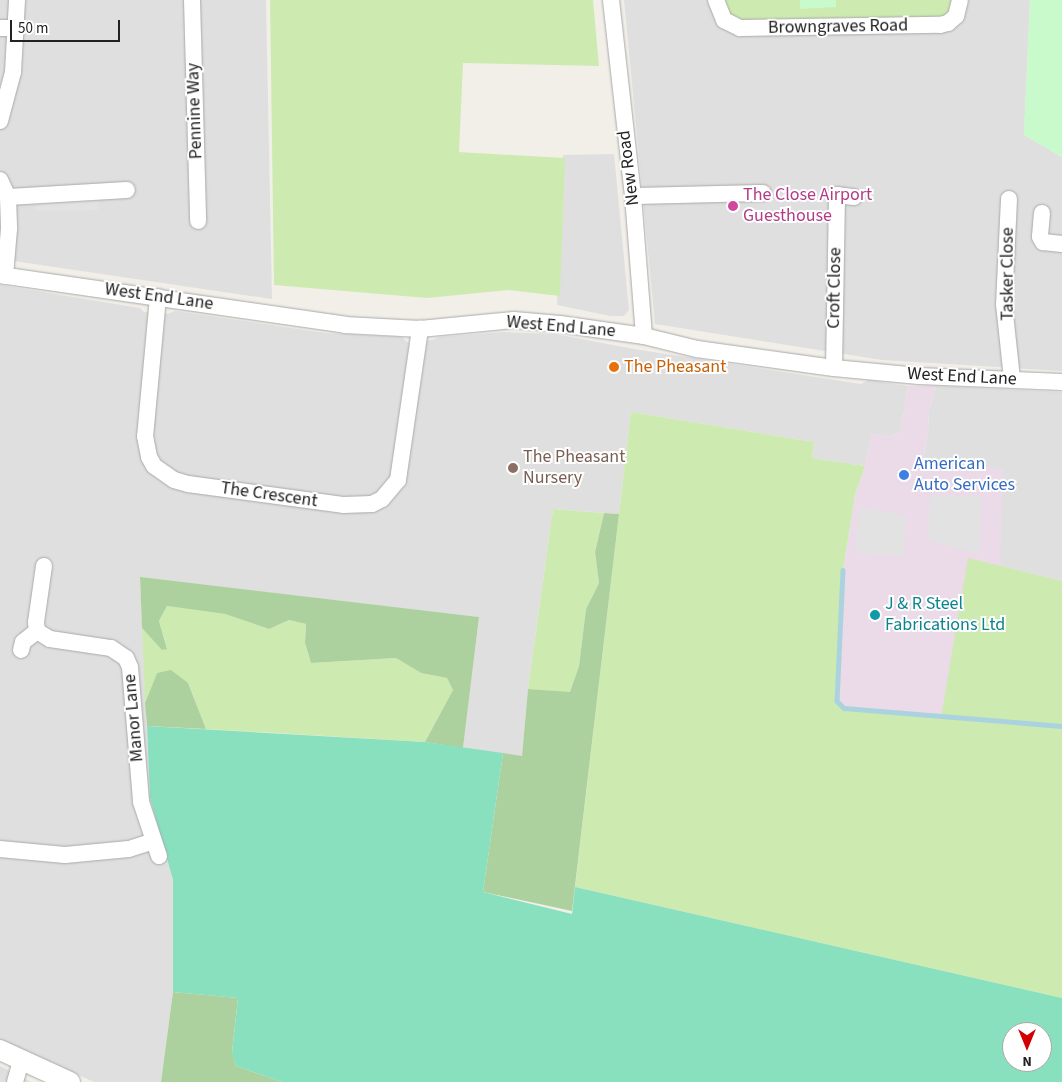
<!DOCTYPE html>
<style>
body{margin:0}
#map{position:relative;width:1062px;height:1082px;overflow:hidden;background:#f2efe9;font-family:"Source Sans 3",sans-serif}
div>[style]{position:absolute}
.residential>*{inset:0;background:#e0dfdf}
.industrial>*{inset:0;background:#ebdbe8}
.grass>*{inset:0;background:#cdebb0}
.forest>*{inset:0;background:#add19e}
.park>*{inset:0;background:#c8facc}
.pitch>*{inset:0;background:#88e0be}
.parking>*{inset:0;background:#e2e2e2}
.stream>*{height:4.5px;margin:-2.25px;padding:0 2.25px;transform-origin:2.25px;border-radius:2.25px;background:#aad3df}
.roads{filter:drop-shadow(0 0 1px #a9a9a9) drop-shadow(0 0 1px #a9a9a9)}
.minor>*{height:16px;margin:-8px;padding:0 8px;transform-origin:8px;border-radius:8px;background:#fff}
.tertiary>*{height:20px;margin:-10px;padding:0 10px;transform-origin:10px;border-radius:10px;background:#fff}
.dots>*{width:14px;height:14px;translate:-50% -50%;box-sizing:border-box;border:2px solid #fff;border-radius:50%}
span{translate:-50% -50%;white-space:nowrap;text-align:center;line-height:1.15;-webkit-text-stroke:4px #fff;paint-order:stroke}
.street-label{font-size:18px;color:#222}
.hotel-label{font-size:18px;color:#b23c85}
.left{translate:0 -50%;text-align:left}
.food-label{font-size:18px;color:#c56008}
.education-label{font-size:18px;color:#785e54}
.shop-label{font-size:18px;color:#366cbe}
.culture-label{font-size:18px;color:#0d838f}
.north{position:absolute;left:1002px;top:1022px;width:50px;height:50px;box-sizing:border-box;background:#fff;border:1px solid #a7a7a7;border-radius:50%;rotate:180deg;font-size:14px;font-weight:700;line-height:20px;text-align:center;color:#222}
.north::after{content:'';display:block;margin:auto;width:18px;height:22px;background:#d40000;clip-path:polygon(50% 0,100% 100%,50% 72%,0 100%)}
.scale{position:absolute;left:10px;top:20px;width:110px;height:22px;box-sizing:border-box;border:2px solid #222;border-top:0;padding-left:6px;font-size:15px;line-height:18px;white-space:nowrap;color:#222;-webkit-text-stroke:4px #fff;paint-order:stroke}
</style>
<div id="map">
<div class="residential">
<div style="clip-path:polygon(0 0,266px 0,272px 299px,0 259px)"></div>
<div style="clip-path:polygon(624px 0,1030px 0,1024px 135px,1062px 157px,1062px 371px,882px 360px,655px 324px)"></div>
<div style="clip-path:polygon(614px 154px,629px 310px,624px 316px,610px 316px,557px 305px,563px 155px)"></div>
<div style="clip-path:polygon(0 285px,140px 308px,144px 312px,166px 314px,176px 311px,325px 333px,402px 337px,407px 342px,432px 340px,439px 337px,504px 332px,555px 334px,634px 349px,861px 384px,868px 380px,908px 386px,901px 431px,889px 437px,872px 434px,865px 466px,812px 458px,814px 442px,631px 412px,619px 514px,553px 509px,528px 689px,522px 756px,463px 748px,479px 617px,140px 578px,150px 798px,173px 880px,173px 992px,161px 1082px,94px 1082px,0 1040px)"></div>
<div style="clip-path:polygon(936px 386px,1062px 392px,1062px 581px,1000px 566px,923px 459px,928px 435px,929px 410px)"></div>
<div style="clip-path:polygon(0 1066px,31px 1082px,0 1082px)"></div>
</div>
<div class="industrial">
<div style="clip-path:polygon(908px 386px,936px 386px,929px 410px,928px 435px,923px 459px,1003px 469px,1000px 566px,1062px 581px,1062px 726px,844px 708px,837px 701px,843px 570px,855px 495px,865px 466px,872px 434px,889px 437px,901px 431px)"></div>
</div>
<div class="grass">
<div style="clip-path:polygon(270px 0,593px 0,599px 66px,463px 63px,459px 152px,565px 158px,560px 296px,509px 290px,427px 298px,274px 285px)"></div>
<div style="clip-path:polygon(722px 0,956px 0,954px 7px,942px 18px,733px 20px)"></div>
<div style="clip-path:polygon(631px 412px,814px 442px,812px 458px,865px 466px,855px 495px,843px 570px,837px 701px,844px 708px,941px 717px,968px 558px,1062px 581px,1062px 998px,575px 887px)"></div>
<div style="clip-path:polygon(553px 509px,604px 513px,595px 552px,599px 583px,586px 609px,579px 666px,570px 693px,528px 689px)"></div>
<div style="clip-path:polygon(167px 606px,225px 614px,269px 629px,289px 620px,306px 624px,305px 643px,311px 663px,396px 658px,421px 673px,447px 678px,453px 690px,425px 742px,206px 729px,188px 683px,157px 673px,145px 703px,142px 628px,163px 650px,167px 648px,159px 621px)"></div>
</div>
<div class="forest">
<div style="clip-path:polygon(604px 513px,619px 514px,572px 911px,483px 892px,503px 753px,522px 756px,528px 689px,570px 692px,579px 666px,586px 609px,599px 583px,595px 552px)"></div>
<div style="clip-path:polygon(140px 577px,479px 617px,463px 748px,425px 742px,453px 690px,447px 678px,421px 673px,396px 658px,311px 663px,305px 643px,306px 624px,289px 620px,269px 629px,225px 614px,167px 606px,159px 621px,167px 649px,162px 650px,142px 628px)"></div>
<div style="clip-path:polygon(171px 670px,188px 683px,206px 729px,147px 726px,145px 703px,157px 673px)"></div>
<div style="clip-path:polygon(173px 992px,238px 998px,232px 1052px,236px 1066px,282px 1082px,161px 1082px)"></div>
</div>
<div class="park">
<div style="clip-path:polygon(800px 0,836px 0,836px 7px,800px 9px)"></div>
<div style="clip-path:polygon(1030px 0,1062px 0,1062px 157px,1024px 135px)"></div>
</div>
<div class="pitch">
<div style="clip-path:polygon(evenodd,147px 726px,425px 742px,503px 753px,483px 892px,572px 914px,575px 887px,1062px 998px,1062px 1082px,282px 1082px,236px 1066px,232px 1053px,238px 998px,173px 992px,173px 880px,150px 798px,147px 726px,1012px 1032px,1042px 1032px,1042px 1062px,1012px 1062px,1012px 1032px)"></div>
</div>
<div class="parking">
<div style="clip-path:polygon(98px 197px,98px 210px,35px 211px,35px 198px)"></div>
<div style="clip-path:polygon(930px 495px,982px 497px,979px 554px,928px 540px)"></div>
<div style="clip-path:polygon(859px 507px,906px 516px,903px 557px,856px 553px)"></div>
</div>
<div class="stream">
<div style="left:843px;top:570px;width:131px;rotate:92.6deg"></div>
<div style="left:837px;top:701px;width:10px;rotate:45deg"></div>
<div style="left:844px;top:708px;width:219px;rotate:4.7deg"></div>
</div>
<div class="roads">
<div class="minor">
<div style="left:192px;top:0;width:221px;rotate:88.4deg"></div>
<div style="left:611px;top:0;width:197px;rotate:83.6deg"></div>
<div style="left:633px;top:196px;width:140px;rotate:85.5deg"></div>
<div style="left:716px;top:0;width:22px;rotate:68deg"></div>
<div style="left:724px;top:20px;width:18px;rotate:27deg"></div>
<div style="left:740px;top:28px;width:200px;rotate:-0.9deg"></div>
<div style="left:940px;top:25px;width:8px;rotate:-14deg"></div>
<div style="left:948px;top:23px;width:11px;rotate:-41deg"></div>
<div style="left:956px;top:16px;width:16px;rotate:-76deg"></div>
<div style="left:0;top:28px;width:15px"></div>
<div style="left:0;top:121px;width:51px;rotate:-75.1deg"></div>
<div style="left:13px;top:72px;width:72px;rotate:-86.8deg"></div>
<div style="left:0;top:180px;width:19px;rotate:65deg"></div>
<div style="left:8px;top:197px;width:32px;rotate:88deg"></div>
<div style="left:9px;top:229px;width:47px;rotate:94.9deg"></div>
<div style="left:633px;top:196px;width:130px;rotate:-1.3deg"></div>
<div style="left:8px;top:197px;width:119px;rotate:-3.4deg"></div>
<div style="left:1009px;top:199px;width:105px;rotate:92.7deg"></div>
<div style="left:1004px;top:304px;width:75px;rotate:83.9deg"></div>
<div style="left:1042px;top:213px;width:24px;rotate:95deg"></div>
<div style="left:1040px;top:237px;width:6px;rotate:59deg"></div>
<div style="left:1043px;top:242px;width:19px;rotate:6deg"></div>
<div style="left:0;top:275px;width:349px;rotate:8.2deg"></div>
<div style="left:345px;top:325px;width:75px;rotate:3.1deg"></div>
<div style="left:420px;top:329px;width:94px;rotate:-5.5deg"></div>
<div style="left:514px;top:320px;width:46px;rotate:5deg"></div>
<div style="left:560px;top:324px;width:85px;rotate:8.1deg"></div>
<div style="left:644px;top:336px;width:55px;rotate:13.8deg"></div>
<div style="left:697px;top:349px;width:138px;rotate:7.9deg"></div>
<div style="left:834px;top:368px;width:85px;rotate:5.4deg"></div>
<div style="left:919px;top:376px;width:143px;rotate:2.4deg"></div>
<div style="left:158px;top:297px;width:140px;rotate:95.3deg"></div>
<div style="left:145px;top:436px;width:21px;rotate:79deg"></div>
<div style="left:149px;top:457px;width:10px;rotate:61deg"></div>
<div style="left:154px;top:466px;width:24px;rotate:35deg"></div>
<div style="left:174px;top:480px;width:15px;rotate:16deg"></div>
<div style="left:188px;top:484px;width:156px;rotate:7.7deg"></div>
<div style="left:343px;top:505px;width:29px;rotate:-2deg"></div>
<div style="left:372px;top:504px;width:11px;rotate:-27deg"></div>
<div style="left:382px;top:499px;width:25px;rotate:-50deg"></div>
<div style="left:398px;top:480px;width:153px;rotate:-81.7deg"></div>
<div style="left:834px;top:368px;width:173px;rotate:-89deg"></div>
<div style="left:837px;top:195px;width:17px;rotate:7deg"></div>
<div style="left:44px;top:566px;width:57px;rotate:98.1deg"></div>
<div style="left:36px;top:622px;width:9px;rotate:84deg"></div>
<div style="left:37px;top:631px;width:15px;rotate:32deg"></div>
<div style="left:50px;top:639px;width:62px;rotate:8.4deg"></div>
<div style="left:111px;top:648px;width:18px;rotate:34deg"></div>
<div style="left:126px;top:658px;width:10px;rotate:66deg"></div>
<div style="left:130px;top:667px;width:135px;rotate:85.3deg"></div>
<div style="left:141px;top:802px;width:57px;rotate:71.6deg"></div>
<div style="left:21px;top:650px;width:8px;rotate:-76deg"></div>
<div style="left:23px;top:642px;width:18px;rotate:-38deg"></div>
<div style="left:0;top:849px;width:65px;rotate:5.3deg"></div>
<div style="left:65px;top:855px;width:64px;rotate:-5.4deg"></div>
<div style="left:129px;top:849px;width:25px;rotate:-18deg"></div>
<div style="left:15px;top:1082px;width:22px;rotate:-74deg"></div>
</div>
<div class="tertiary">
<div style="left:0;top:1050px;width:77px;rotate:24.6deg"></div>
</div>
</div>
<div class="dots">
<div style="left:733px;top:206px;background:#d1479c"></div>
<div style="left:614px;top:367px;background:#e8710a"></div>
<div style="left:513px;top:468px;background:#8d6e63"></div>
<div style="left:904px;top:475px;background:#3f7fe0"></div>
<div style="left:875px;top:615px;background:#0f9aa8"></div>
</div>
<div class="street-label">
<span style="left:838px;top:27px;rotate:-1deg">Browngraves Road</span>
<span style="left:195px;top:111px;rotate:-92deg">Pennine Way</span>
<span style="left:629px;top:168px;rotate:-97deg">New Road</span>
<span style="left:1008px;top:274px;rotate:-90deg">Tasker Close</span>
<span style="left:835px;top:288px;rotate:-89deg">Croft Close</span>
<span style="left:159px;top:297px;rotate:8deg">West End Lane</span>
<span style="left:561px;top:327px;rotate:5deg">West End Lane</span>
<span style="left:962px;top:377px;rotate:3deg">West End Lane</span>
<span style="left:269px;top:495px;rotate:8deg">The Crescent</span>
<span style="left:134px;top:718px;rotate:-95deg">Manor Lane</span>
</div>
<div class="hotel-label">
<span class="left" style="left:743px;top:206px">The Close Airport<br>Guesthouse</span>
</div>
<div class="food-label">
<span class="left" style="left:624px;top:367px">The Pheasant</span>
</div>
<div class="education-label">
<span class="left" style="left:523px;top:468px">The Pheasant<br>Nursery</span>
</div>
<div class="shop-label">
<span class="left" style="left:914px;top:475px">American<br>Auto Services</span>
</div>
<div class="culture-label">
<span class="left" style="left:885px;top:615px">J &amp; R Steel<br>Fabrications Ltd</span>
</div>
<div class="north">N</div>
<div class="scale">50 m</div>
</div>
